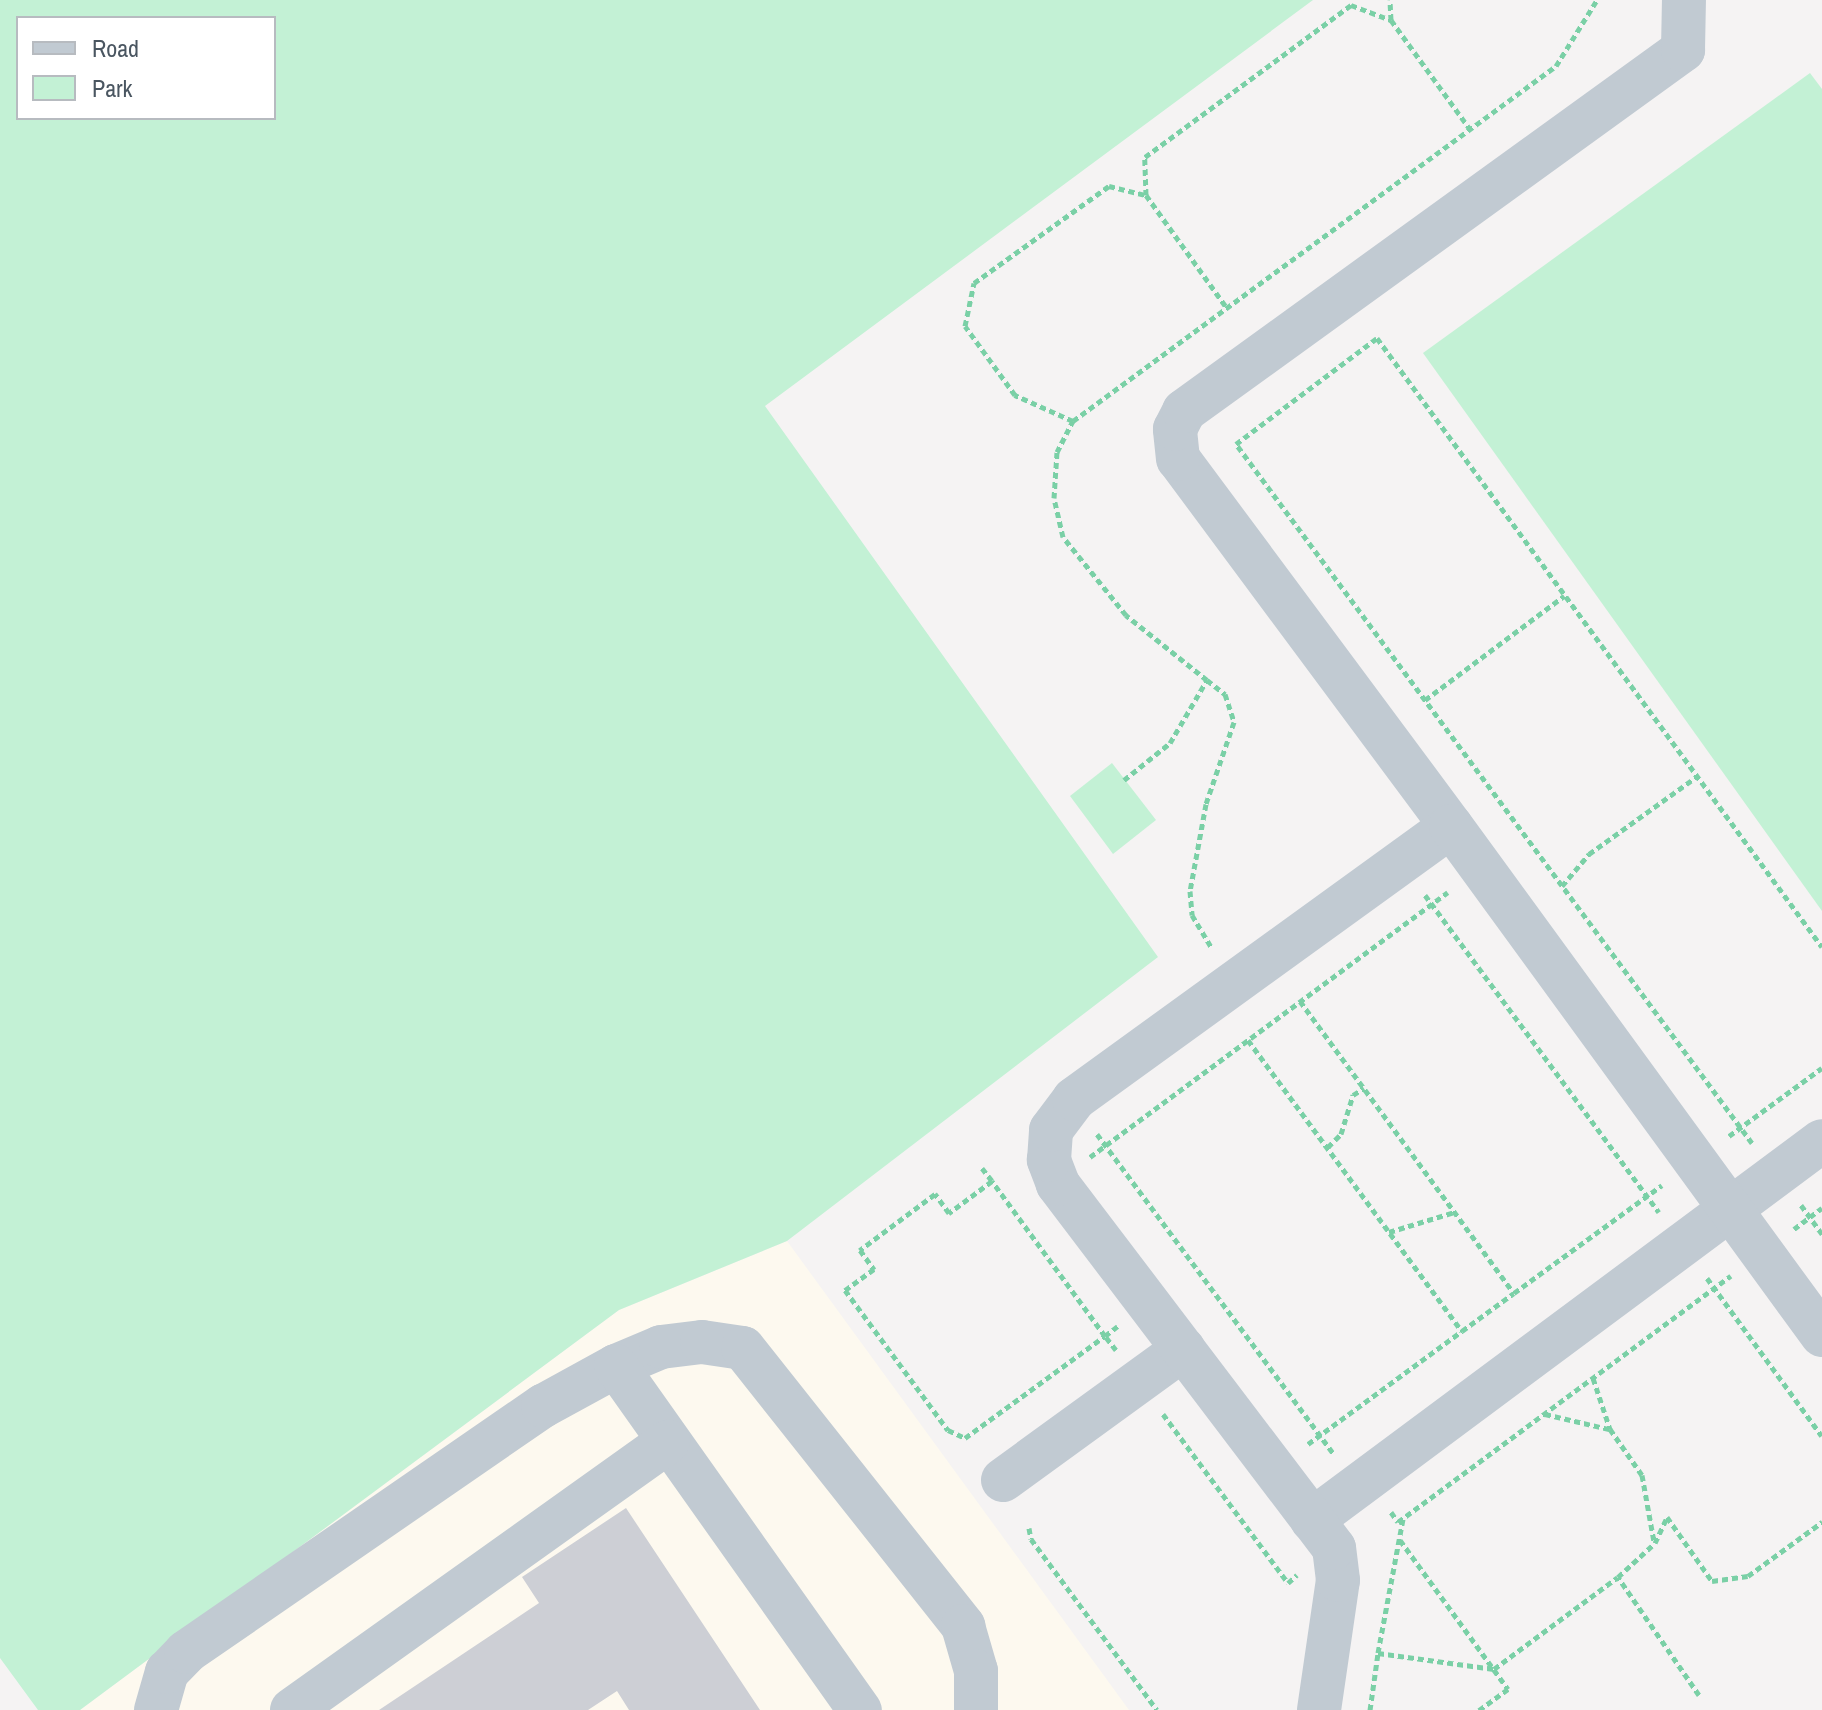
<!DOCTYPE html>
<style>
body{margin:0}
#map{position:relative;width:1822px;height:1710px;overflow:hidden;background:#f5f3f3;font-family:"Archivo Narrow",sans-serif}
div>[style]{position:absolute}
.commercial>*{inset:0;background:#fdf9ef}
.green>*{inset:0;background:#c3f1d5}
.building>*{inset:0;background:#cdcfd5}
.path>*{height:5px;margin-top:-2.5px;transform-origin:0;background:repeating-linear-gradient(90deg,#7ad0a6 0 6px,transparent 0 10px)}
.minor>*{height:44px;margin:-22px;padding:0 22px;transform-origin:22px;border-radius:22px;background:#c1cad2}
span{translate:-50% -50%;white-space:nowrap;text-align:center;line-height:1.15;-webkit-text-stroke:7px #fff;paint-order:stroke}
.legend{position:absolute;left:16px;top:16px;width:260px;height:104px;box-sizing:border-box;background:#fff;border:2px solid #b7bbc0;margin:0;padding:10px 14px;list-style:none;font-size:24px;color:#4a5661}
.legend li{display:flex;align-items:center;gap:16px;height:40px}
.legend b{width:40px;border:2px solid #b7bbc0}
</style>
<div id="map">
<div class="commercial">
<div style="clip-path:polygon(787px 1241px,1129px 1710px,80px 1710px,619px 1310px)"></div>
</div>
<div class="green">
<div style="clip-path:polygon(evenodd,0 0,1313px 0,765px 406px,1158px 957px,787px 1241px,619px 1310px,80px 1710px,38px 1710px,0 1658px,0 0,18px 18px,274px 18px,274px 118px,18px 118px,18px 18px)"></div>
<div style="clip-path:polygon(1810px 73px,1822px 89px,1822px 911px,1423px 353px)"></div>
<div style="clip-path:polygon(1112px 763px,1156px 820px,1113px 854px,1070px 796px)"></div>
</div>
<div class="building">
<div style="clip-path:polygon(626px 1508px,760px 1710px,629px 1710px,617px 1691px,588px 1710px,379px 1710px,539px 1603px,522px 1577px)"></div>
</div>
<div class="path">
<div style="left:1391px;top:20px;width:135px;rotate:54.1deg"></div>
<div style="left:1146px;top:195px;width:139px;rotate:54.4deg"></div>
<div style="left:1073px;top:421px;width:64px;rotate:-155.9deg"></div>
<div style="left:1015px;top:395px;width:85px;rotate:-125.9deg"></div>
<div style="left:965px;top:326px;width:44px;rotate:-78.2deg"></div>
<div style="left:974px;top:283px;width:166px;rotate:-35.7deg"></div>
<div style="left:1109px;top:186px;width:38px;rotate:14deg"></div>
<div style="left:1146px;top:195px;width:38px;rotate:-92deg"></div>
<div style="left:1145px;top:157px;width:256px;rotate:-36.4deg"></div>
<div style="left:1351px;top:5px;width:43px;rotate:20.6deg"></div>
<div style="left:1391px;top:20px;width:20px;rotate:-93deg"></div>
<div style="left:1207px;top:680px;width:23px;rotate:38deg"></div>
<div style="left:1225px;top:694px;width:29px;rotate:72deg"></div>
<div style="left:1234px;top:722px;width:87px;rotate:108.9deg"></div>
<div style="left:1206px;top:804px;width:88px;rotate:100.4deg"></div>
<div style="left:1190px;top:891px;width:24px;rotate:85deg"></div>
<div style="left:1192px;top:915px;width:37px;rotate:59deg"></div>
<div style="left:1425px;top:700px;width:174px;rotate:-36.8deg"></div>
<div style="left:1124px;top:780px;width:59px;rotate:-38.8deg"></div>
<div style="left:1170px;top:743px;width:73px;rotate:-59.6deg"></div>
<div style="left:1207px;top:680px;width:104px;rotate:-141.3deg"></div>
<div style="left:1126px;top:615px;width:100px;rotate:-128.9deg"></div>
<div style="left:1063px;top:537px;width:40px;rotate:-103deg"></div>
<div style="left:1054px;top:498px;width:46px;rotate:-86.3deg"></div>
<div style="left:1057px;top:452px;width:35px;rotate:-63deg"></div>
<div style="left:1073px;top:421px;width:599px;rotate:-36.32deg"></div>
<div style="left:1556px;top:66px;width:78px;rotate:-58.2deg"></div>
<div style="left:1562px;top:886px;width:42px;rotate:-49.8deg"></div>
<div style="left:1589px;top:854px;width:132px;rotate:-35.7deg"></div>
<div style="left:1425px;top:895px;width:394px;rotate:53.6deg"></div>
<div style="left:1300px;top:1001px;width:362px;rotate:53.8deg"></div>
<div style="left:1514px;top:1293px;width:183px;rotate:-36.1deg"></div>
<div style="left:1248px;top:1040px;width:361px;rotate:53.7deg"></div>
<div style="left:1462px;top:1331px;width:64px;rotate:-36.2deg"></div>
<div style="left:1097px;top:1134px;width:398px;rotate:53.5deg"></div>
<div style="left:1729px;top:1136px;width:115px;rotate:-36.2deg"></div>
<div style="left:1752px;top:1143px;width:869px;rotate:-126.43deg"></div>
<div style="left:1236px;top:444px;width:176px;rotate:-36.9deg"></div>
<div style="left:1377px;top:338px;width:754px;rotate:53.84deg"></div>
<div style="left:1328px;top:1147px;width:18px;rotate:-45deg"></div>
<div style="left:1341px;top:1134px;width:41px;rotate:-72.9deg"></div>
<div style="left:1353px;top:1095px;width:13px;rotate:-32deg"></div>
<div style="left:1090px;top:1157px;width:445px;rotate:-36.5deg"></div>
<div style="left:982px;top:1168px;width:16px;rotate:52deg"></div>
<div style="left:1801px;top:1205px;width:36px;rotate:54deg"></div>
<div style="left:1794px;top:1229px;width:35px;rotate:-37deg"></div>
<div style="left:1389px;top:1232px;width:69px;rotate:-16.9deg"></div>
<div style="left:1707px;top:1278px;width:195px;rotate:54deg"></div>
<div style="left:1116px;top:1350px;width:18px;rotate:-128deg"></div>
<div style="left:1105px;top:1336px;width:192px;rotate:-126.1deg"></div>
<div style="left:992px;top:1181px;width:54px;rotate:143.3deg"></div>
<div style="left:949px;top:1213px;width:24px;rotate:-126deg"></div>
<div style="left:935px;top:1194px;width:94px;rotate:143.3deg"></div>
<div style="left:860px;top:1250px;width:24px;rotate:54deg"></div>
<div style="left:874px;top:1269px;width:36px;rotate:144deg"></div>
<div style="left:845px;top:1290px;width:174px;rotate:53.7deg"></div>
<div style="left:948px;top:1430px;width:19px;rotate:25deg"></div>
<div style="left:965px;top:1438px;width:173px;rotate:-36.1deg"></div>
<div style="left:1105px;top:1336px;width:16px;rotate:-38deg"></div>
<div style="left:1593px;top:1378px;width:54px;rotate:71.6deg"></div>
<div style="left:1610px;top:1429px;width:56px;rotate:55.2deg"></div>
<div style="left:1642px;top:1475px;width:68px;rotate:79.8deg"></div>
<div style="left:1163px;top:1414px;width:210px;rotate:53.5deg"></div>
<div style="left:1288px;top:1583px;width:12px;rotate:-42deg"></div>
<div style="left:1545px;top:1414px;width:66px;rotate:13.2deg"></div>
<div style="left:1308px;top:1444px;width:191px;rotate:-36.3deg"></div>
<div style="left:1391px;top:1512px;width:12px;rotate:55deg"></div>
<div style="left:1398px;top:1522px;width:414px;rotate:-36.5deg"></div>
<div style="left:1403px;top:1519px;width:136px;rotate:100.6deg"></div>
<div style="left:1378px;top:1653px;width:117px;rotate:7.9deg"></div>
<div style="left:1494px;top:1669px;width:154px;rotate:-36.6deg"></div>
<div style="left:1029px;top:1528px;width:11px;rotate:80deg"></div>
<div style="left:1031px;top:1539px;width:212px;rotate:53.6deg"></div>
<div style="left:1400px;top:1540px;width:184px;rotate:54.1deg"></div>
<div style="left:1508px;top:1689px;width:36px;rotate:144deg"></div>
<div style="left:1699px;top:1695px;width:143px;rotate:-124.5deg"></div>
<div style="left:1618px;top:1577px;width:50px;rotate:-42.6deg"></div>
<div style="left:1655px;top:1543px;width:29px;rotate:-65deg"></div>
<div style="left:1667px;top:1517px;width:78px;rotate:54.9deg"></div>
<div style="left:1712px;top:1581px;width:36px;rotate:-8deg"></div>
<div style="left:1748px;top:1576px;width:92px;rotate:-36.1deg"></div>
<div style="left:1370px;top:1710px;width:58px;rotate:-82deg"></div>
</div>
<div class="minor">
<div style="left:1451px;top:826px;width:457px;rotate:-126.6deg"></div>
<div style="left:1178px;top:459px;width:30px;rotate:-96deg"></div>
<div style="left:1175px;top:429px;width:20px;rotate:-63deg"></div>
<div style="left:1184px;top:411px;width:616px;rotate:-35.88deg"></div>
<div style="left:1683px;top:50px;width:50px;rotate:-88.9deg"></div>
<div style="left:616px;top:1366px;width:49px;rotate:-22.9deg"></div>
<div style="left:661px;top:1347px;width:41px;rotate:-7deg"></div>
<div style="left:702px;top:1342px;width:41px;rotate:8.3deg"></div>
<div style="left:743px;top:1348px;width:355px;rotate:51.6deg"></div>
<div style="left:963px;top:1626px;width:47px;rotate:73.9deg"></div>
<div style="left:976px;top:1671px;width:39px;rotate:90deg"></div>
<div style="left:1003px;top:1480px;width:223px;rotate:-36deg"></div>
<div style="left:1312px;top:1520px;width:635px;rotate:-36.62deg"></div>
<div style="left:156px;top:1710px;width:40px;rotate:-74deg"></div>
<div style="left:167px;top:1672px;width:28px;rotate:-46deg"></div>
<div style="left:186px;top:1652px;width:434px;rotate:-34.6deg"></div>
<div style="left:543px;top:1406px;width:83px;rotate:-28.7deg"></div>
<div style="left:616px;top:1366px;width:422px;rotate:54.7deg"></div>
<div style="left:292px;top:1710px;width:462px;rotate:-35.5deg"></div>
<div style="left:1319px;top:1710px;width:131px;rotate:-81.7deg"></div>
<div style="left:1338px;top:1580px;width:32px;rotate:-97deg"></div>
<div style="left:1334px;top:1548px;width:457px;rotate:-127.2deg"></div>
<div style="left:1058px;top:1184px;width:26px;rotate:-111deg"></div>
<div style="left:1049px;top:1160px;width:30px;rotate:-86deg"></div>
<div style="left:1051px;top:1130px;width:39px;rotate:-53deg"></div>
<div style="left:1074px;top:1099px;width:465px;rotate:-35.9deg"></div>
<div style="left:1451px;top:826px;width:630px;rotate:53.91deg"></div>
</div>
<ul class="legend">
<li><b style="height:10px;background:#c1cad2"></b>Road</li>
<li><b style="height:22px;background:#c3f1d5"></b>Park</li>
</ul>
</div>
